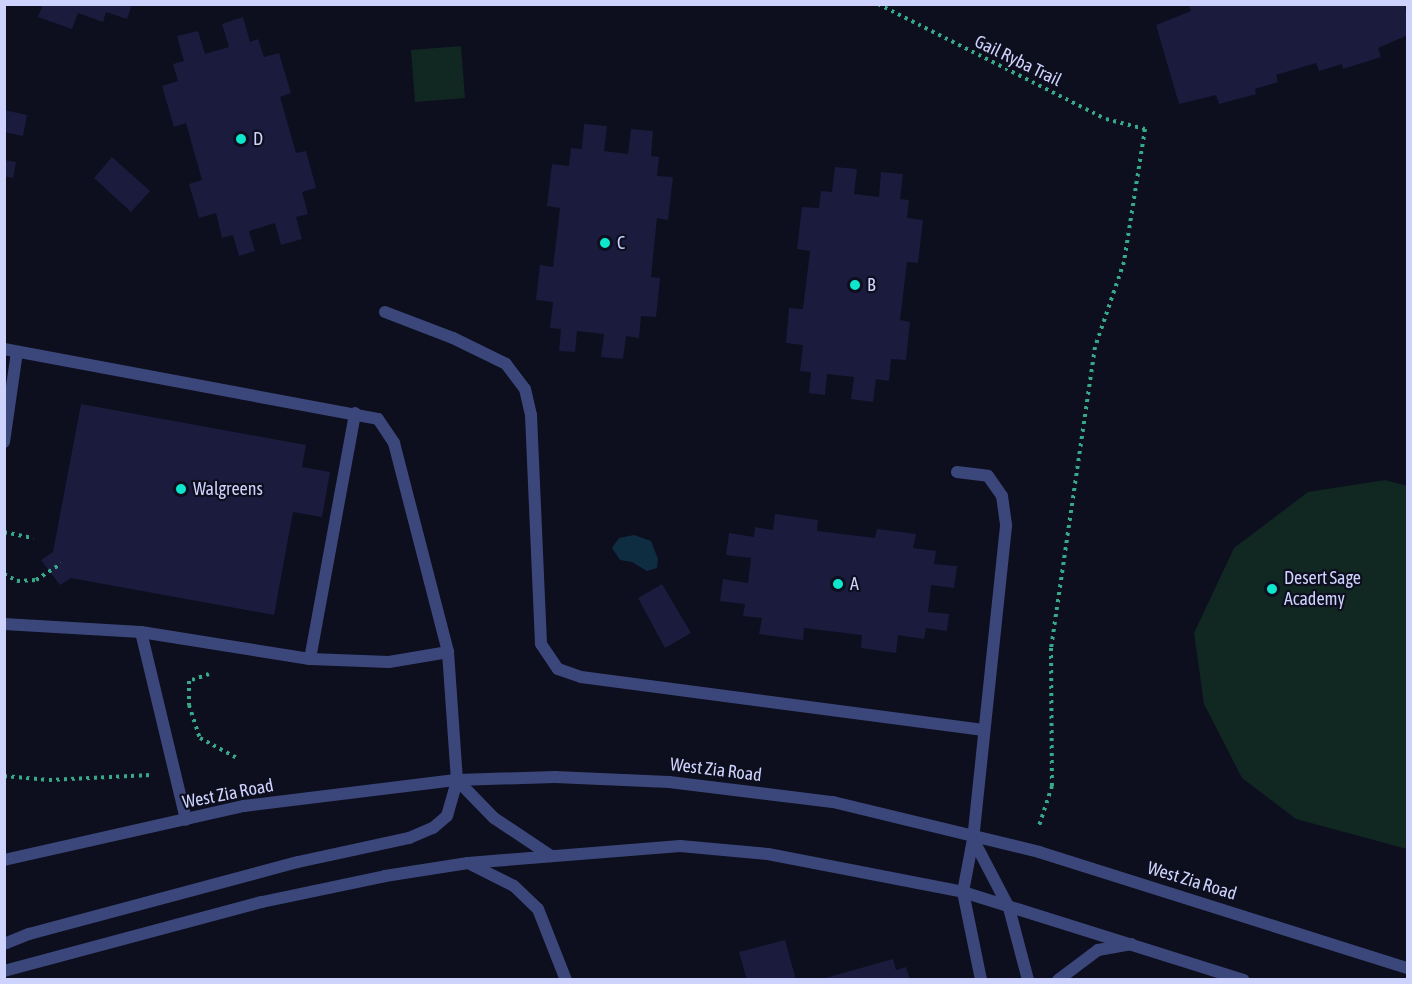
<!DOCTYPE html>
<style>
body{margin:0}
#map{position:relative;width:1412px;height:984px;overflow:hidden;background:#0d0e1e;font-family:"Asap Condensed",sans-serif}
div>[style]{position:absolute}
.green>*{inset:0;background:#112722}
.water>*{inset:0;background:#0f2d41}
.building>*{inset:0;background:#1b1b3e}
.path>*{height:4px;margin-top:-2px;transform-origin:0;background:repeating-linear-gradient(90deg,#35a988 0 3px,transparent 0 7.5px)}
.service>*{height:12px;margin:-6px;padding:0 6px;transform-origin:6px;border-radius:6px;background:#3b477a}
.tertiary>*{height:12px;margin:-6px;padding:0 6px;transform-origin:6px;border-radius:6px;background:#3b477a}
.dots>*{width:16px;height:16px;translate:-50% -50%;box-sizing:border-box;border:3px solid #0d0e1e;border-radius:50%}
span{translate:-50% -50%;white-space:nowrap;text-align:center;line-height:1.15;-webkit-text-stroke:4.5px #0d0e1e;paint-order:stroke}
.street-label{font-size:18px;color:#cdd3fc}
.poi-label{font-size:18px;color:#cdd3fc}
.left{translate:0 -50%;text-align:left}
.frame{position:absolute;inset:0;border:6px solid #cdd3fc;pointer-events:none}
</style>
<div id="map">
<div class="green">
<div style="clip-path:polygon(461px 46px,465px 98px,415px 102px,411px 50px)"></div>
<div style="clip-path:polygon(1385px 480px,1407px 486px,1407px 849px,1296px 819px,1242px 778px,1204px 704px,1194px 633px,1234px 548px,1308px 492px)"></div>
</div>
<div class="water">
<div style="clip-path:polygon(634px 535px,651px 541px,658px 559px,657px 568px,647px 571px,632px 562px,620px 560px,612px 548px,619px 538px)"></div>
</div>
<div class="building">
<div style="clip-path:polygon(43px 4px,132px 4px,127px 19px,106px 12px,103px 22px,78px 13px,72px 29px,38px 17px)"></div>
<div style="clip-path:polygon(1189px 4px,1405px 4px,1408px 35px,1378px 48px,1381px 57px,1343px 69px,1342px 64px,1319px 71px,1316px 63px,1276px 75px,1278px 82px,1255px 89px,1256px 94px,1219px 104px,1216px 95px,1179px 104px,1156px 25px,1191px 11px)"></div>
<div style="clip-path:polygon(243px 17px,250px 42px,258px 39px,264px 57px,279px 53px,291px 93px,280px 97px,296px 153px,306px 151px,316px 188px,302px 192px,308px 214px,296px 217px,302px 239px,281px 245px,275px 223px,249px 231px,255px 251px,239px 256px,233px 235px,222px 238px,216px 213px,199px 218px,189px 184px,202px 180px,186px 123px,174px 127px,162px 86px,178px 81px,173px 64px,184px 61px,177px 36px,198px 31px,205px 54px,229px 47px,222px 24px)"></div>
<div style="clip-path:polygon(4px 110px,27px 115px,23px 136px,4px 132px)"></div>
<div style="clip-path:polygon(584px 124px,607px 126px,604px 151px,628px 154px,631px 129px,653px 131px,651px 156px,659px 157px,657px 176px,673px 177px,668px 220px,657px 218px,651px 277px,660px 278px,656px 317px,641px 316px,639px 338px,626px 336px,623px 359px,601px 357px,604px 334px,577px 331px,575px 352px,559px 351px,561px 329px,550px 328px,553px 302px,536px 300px,540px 265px,553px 267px,560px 208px,547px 206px,552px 164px,569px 166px,571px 148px,582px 149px)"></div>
<div style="clip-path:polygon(112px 157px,150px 191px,131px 212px,94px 178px)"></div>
<div style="clip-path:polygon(4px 160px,16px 162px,13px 178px,4px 176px)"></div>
<div style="clip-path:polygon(835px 167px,857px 169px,854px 194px,879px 197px,881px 172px,903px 174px,900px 199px,909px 200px,907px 218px,923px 220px,918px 263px,907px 262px,900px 320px,910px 322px,906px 360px,891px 359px,889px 381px,876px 379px,873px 402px,851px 399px,854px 377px,827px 374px,825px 395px,809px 393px,811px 372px,800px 371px,803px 345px,786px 343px,789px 308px,803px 309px,810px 251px,797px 249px,802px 207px,819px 208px,821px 191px,832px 192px)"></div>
<div style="clip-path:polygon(81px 404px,306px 445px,302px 467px,330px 472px,322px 517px,293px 512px,274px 615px,71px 578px,60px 585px,41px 560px,53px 552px)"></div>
<div style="clip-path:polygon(775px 514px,818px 520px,817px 531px,875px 538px,877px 529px,916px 534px,913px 548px,936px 551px,934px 564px,957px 566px,954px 588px,931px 585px,928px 612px,949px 614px,947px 631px,926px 628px,924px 639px,898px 635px,896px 653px,861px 648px,862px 635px,804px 628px,803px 640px,759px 634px,762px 618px,743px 616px,745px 604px,720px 601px,723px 579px,748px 583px,751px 558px,726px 555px,729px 533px,754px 537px,755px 527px,773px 530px)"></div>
<div style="clip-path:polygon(662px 584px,691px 633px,665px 648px,638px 598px)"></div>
<div style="clip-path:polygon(785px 940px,796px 980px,747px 980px,739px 952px)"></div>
<div style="clip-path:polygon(893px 959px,896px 970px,906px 967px,910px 980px,818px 980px)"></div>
</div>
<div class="path">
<div style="left:878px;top:4px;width:255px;rotate:26.8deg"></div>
<div style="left:1106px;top:119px;width:40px;rotate:14.4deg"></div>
<div style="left:1145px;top:129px;width:135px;rotate:99deg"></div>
<div style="left:1124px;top:262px;width:90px;rotate:108.8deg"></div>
<div style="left:1095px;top:347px;width:304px;rotate:98.3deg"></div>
<div style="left:1051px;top:648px;width:138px;rotate:89.6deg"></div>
<div style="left:1052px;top:786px;width:42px;rotate:108deg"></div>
<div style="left:4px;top:532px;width:30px;rotate:12deg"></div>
<div style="left:4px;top:574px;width:15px;rotate:28deg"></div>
<div style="left:17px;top:581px;width:19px;rotate:-3deg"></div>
<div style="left:36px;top:580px;width:30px;rotate:-33deg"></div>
<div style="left:209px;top:674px;width:21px;rotate:161deg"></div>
<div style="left:189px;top:681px;width:24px;rotate:90deg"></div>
<div style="left:189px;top:705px;width:35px;rotate:72deg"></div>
<div style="left:200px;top:738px;width:42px;rotate:28.4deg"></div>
<div style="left:4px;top:776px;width:45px;rotate:5.1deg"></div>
<div style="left:49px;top:780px;width:102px;rotate:-2.8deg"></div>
</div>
<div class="service">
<div style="left:385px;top:312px;width:73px;rotate:20.9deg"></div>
<div style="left:453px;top:338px;width:59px;rotate:26.1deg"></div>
<div style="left:506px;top:364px;width:31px;rotate:53deg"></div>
<div style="left:525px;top:389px;width:27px;rotate:77deg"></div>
<div style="left:531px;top:415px;width:229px;rotate:87.5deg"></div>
<div style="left:541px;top:644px;width:30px;rotate:56deg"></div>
<div style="left:558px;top:669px;width:24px;rotate:19deg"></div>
<div style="left:581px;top:677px;width:406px;rotate:7.5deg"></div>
<div style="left:4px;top:349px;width:380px;rotate:10.6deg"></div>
<div style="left:378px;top:419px;width:29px;rotate:56deg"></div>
<div style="left:394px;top:443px;width:216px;rotate:75.5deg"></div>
<div style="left:448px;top:652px;width:128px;rotate:86deg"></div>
<div style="left:4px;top:442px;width:91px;rotate:-81.8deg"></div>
<div style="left:957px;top:472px;width:31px;rotate:7deg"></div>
<div style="left:988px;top:476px;width:24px;rotate:55deg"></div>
<div style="left:1002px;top:496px;width:30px;rotate:82deg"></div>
<div style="left:1006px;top:526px;width:315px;rotate:96deg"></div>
<div style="left:973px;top:839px;width:54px;rotate:100.7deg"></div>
<div style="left:963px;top:892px;width:90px;rotate:78.4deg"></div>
<div style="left:4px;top:624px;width:137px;rotate:3.3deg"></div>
<div style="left:141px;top:632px;width:171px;rotate:9.1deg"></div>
<div style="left:310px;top:659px;width:79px;rotate:2.2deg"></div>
<div style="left:389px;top:662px;width:60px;rotate:-9.6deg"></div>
<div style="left:141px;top:632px;width:193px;rotate:76.5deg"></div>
<div style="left:310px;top:659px;width:250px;rotate:-79.6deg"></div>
<div style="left:973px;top:839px;width:78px;rotate:62.4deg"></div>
<div style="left:1009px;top:908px;width:74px;rotate:75.2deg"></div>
<div style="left:468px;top:863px;width:51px;rotate:26.6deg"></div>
<div style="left:514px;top:886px;width:33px;rotate:44deg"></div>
<div style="left:538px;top:909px;width:76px;rotate:68.5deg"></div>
</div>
<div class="tertiary">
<div style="left:457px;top:780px;width:53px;rotate:45.8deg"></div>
<div style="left:494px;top:818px;width:69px;rotate:33.7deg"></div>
<div style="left:4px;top:860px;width:246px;rotate:-12.7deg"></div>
<div style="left:244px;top:806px;width:215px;rotate:-7deg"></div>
<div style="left:457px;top:780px;width:98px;rotate:-1.8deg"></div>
<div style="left:555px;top:777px;width:114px;rotate:2.5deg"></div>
<div style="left:669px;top:782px;width:165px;rotate:7deg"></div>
<div style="left:833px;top:802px;width:212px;rotate:13.6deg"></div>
<div style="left:1039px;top:852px;width:387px;rotate:17.5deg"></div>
<div style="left:4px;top:944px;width:27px;rotate:-22deg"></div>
<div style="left:29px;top:934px;width:278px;rotate:-15deg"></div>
<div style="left:298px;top:862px;width:114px;rotate:-12.2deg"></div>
<div style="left:409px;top:838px;width:26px;rotate:-23deg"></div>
<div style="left:433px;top:828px;width:18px;rotate:-41deg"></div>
<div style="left:447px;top:816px;width:37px;rotate:-74deg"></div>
<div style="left:4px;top:971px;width:267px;rotate:-15deg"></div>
<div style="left:262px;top:902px;width:126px;rotate:-11.9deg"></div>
<div style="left:385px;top:876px;width:84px;rotate:-8.9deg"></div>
<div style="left:468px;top:863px;width:213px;rotate:-4.6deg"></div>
<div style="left:680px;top:846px;width:88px;rotate:5.2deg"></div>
<div style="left:768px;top:854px;width:199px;rotate:11deg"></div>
<div style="left:963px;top:892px;width:294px;rotate:17.4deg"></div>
<div style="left:1058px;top:980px;width:50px;rotate:-36.9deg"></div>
<div style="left:1098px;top:950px;width:34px;rotate:-10deg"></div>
</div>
<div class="dots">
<div style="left:241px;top:139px;background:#0ee7cc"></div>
<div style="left:605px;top:243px;background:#0ee7cc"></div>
<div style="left:855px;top:285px;background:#0ee7cc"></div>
<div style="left:181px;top:489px;background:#0ee7cc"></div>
<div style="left:838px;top:584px;background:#0ee7cc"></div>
<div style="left:1272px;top:589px;background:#0ee7cc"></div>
</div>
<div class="street-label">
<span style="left:1018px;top:61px;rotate:26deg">Gail Ryba Trail</span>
<span style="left:716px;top:770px;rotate:7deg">West Zia Road</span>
<span style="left:228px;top:794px;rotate:-11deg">West Zia Road</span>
<span style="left:1192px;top:881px;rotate:17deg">West Zia Road</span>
</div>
<div class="poi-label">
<span class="left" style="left:253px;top:139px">D</span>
<span class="left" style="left:617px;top:243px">C</span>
<span class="left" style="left:867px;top:285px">B</span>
<span class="left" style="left:193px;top:489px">Walgreens</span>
<span class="left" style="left:1284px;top:589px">Desert Sage<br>Academy</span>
<span class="left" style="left:850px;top:584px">A</span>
</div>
<div class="frame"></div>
</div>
